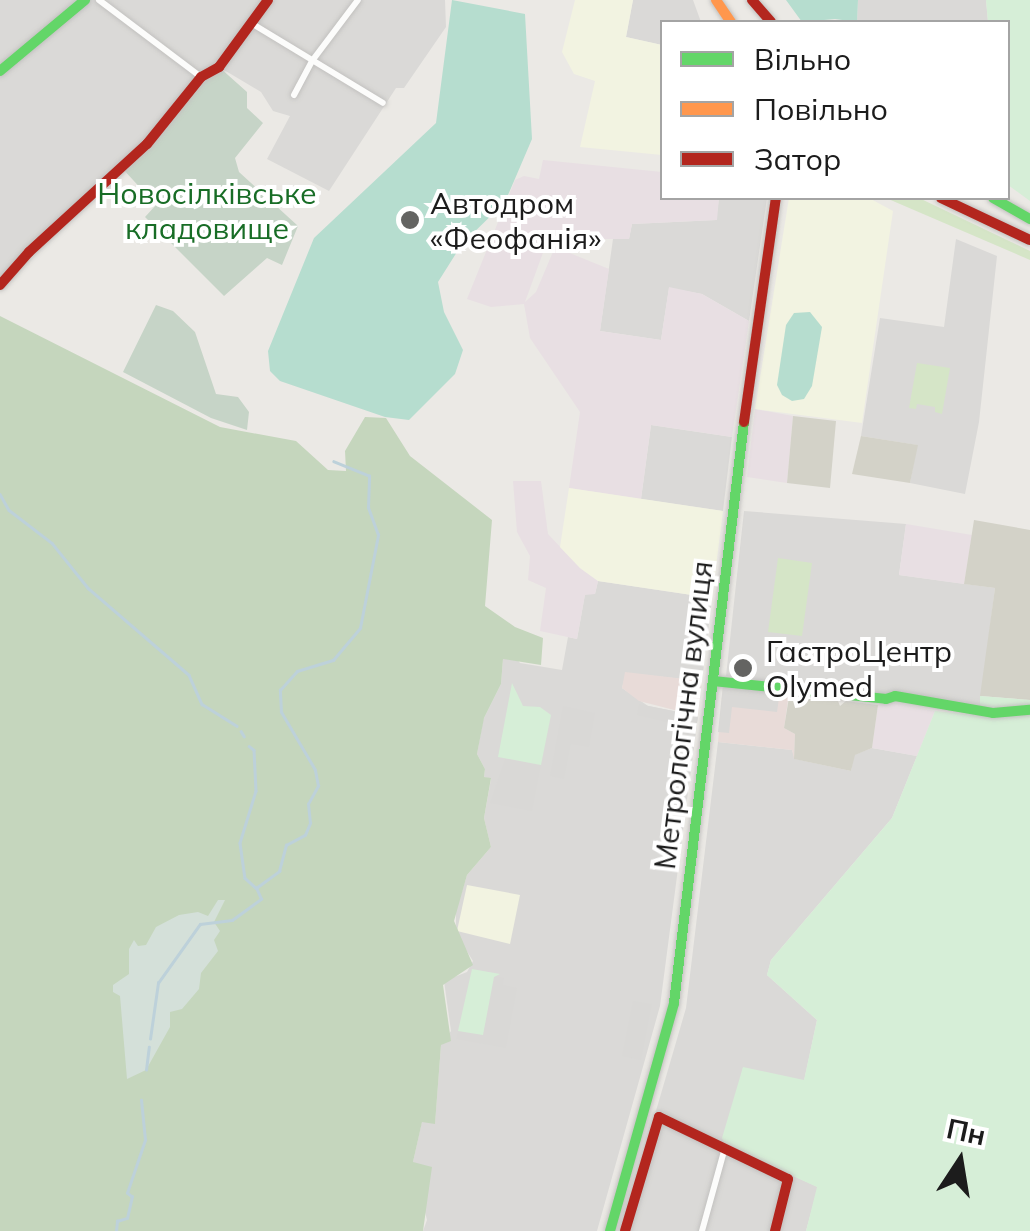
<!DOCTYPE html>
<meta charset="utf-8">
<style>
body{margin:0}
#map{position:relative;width:1030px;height:1231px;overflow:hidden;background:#ebe9e5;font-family:Mulish,sans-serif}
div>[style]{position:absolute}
.residential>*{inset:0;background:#dad9d7}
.commercial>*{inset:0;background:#e8dbd8}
.industrial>*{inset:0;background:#e8dfe3}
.education>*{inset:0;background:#f2f3e1}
.religious>*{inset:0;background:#d9d8d6}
.construction>*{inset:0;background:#d3d2c8}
.grass>*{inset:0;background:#d5e5c7}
.forest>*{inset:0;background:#c5d6bd}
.wetland>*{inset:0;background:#d4e0d9}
.cemetery>*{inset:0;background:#c6d4c7}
.park>*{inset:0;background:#d6eed7}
.pitch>*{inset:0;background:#b6ddcf}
.stream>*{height:2.5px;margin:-1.25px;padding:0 1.25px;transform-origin:1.25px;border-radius:1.25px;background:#bdd1da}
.roads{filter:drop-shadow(0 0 2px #c2c1bf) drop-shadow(0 0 2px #c2c1bf)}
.street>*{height:6px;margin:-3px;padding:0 3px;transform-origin:3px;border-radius:3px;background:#fcfcfb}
.fast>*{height:10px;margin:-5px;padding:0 5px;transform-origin:5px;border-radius:5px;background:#63d668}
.slow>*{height:10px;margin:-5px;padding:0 5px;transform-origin:5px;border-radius:5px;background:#ff974d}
.jam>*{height:10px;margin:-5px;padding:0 5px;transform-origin:5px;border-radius:5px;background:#b3261e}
.dots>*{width:28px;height:28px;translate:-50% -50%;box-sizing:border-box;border:5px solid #fff;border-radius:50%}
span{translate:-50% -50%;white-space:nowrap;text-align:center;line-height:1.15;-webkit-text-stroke:8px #fff;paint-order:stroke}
.park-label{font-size:30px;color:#186d26}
.poi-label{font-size:30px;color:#1c1c1c}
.left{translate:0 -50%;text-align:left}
.street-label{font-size:30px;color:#1c1c1c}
.legend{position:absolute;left:660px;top:20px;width:350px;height:180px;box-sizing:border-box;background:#fff;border:2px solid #a4a4a4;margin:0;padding:12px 18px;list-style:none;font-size:30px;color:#1c1c1c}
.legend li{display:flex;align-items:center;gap:20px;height:50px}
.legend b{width:50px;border:2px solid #a4a4a4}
.north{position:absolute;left:910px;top:1111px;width:100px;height:100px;-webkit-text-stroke:8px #fff;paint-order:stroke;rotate:12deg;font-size:28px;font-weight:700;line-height:40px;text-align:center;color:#1c1c1c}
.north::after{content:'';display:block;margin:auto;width:35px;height:45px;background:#1c1c1c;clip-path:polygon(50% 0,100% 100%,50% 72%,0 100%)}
</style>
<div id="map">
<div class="residential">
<div style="clip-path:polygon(0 0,445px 0,446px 27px,404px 88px,396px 88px,329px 191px,267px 159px,290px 116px,273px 111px,261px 92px,219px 67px,147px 144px,0 285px)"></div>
<div style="clip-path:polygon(633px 0,693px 0,701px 22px,662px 22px,662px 45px,626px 37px)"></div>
<div style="clip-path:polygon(858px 0,986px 0,988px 22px,857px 22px)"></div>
<div style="clip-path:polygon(719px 198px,767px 198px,749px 321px,702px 294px,669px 288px,661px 340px,600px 331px,613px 239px,629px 239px,632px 224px,716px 220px)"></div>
<div style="clip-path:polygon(956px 239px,997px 256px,979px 422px,965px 494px,910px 483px,917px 445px,861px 436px,880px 318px,944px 327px)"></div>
<div style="clip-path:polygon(651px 425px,732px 437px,723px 511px,641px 499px)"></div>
<div style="clip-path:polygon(744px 511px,906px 524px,899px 575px,995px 588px,980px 707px,726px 676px)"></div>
<div style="clip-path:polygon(598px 581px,712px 598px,702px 681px,626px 673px,622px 688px,648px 706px,698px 716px,660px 1006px,597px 1231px,423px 1231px,427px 1220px,413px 1162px,422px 1121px,435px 1123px,441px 1045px,451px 1031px,444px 981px,467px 972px,473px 961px,456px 934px,456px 911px,467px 875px,491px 847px,484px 818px,491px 779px,484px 777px,485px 769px,477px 754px,483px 720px,501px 684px,503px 659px,516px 658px,520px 663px,562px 670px,568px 637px,577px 639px,585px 594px,595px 594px)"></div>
<div style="clip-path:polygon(718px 742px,792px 750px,795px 759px,851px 771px,854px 755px,872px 748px,917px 756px,892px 818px,771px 960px,767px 975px,817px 1020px,804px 1081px,743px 1068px,734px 1104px,725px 1145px,818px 1187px,806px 1231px,621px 1231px,686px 1008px)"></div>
</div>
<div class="commercial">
<div style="clip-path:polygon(625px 672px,702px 681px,698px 716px,639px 701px,622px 688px)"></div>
<div style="clip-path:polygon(723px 685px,789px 693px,784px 728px,795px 734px,794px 759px,792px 750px,718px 742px)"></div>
</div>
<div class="industrial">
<div style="clip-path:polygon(543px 160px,662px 172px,662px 198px,719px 198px,717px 220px,632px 224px,629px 239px,548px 239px,525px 302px,536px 292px,555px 247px,609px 269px,600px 331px,661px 340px,669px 287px,702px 294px,749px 321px,732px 437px,651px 425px,641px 499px,569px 488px,580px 412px,530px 338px,524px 304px,491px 307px,467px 299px,515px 180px,524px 176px,539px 179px)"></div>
<div style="clip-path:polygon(755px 409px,793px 416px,787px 483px,747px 477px)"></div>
<div style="clip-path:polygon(513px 481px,541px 481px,548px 534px,580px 568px,598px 581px,595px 594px,585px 595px,577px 639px,540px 631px,546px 588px,528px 580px,530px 556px,517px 532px)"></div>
<div style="clip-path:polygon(906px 524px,972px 535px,964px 584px,899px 575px)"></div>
<div style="clip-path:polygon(892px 702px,935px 711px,917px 756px,872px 748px,878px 705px)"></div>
</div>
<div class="education">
<div style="clip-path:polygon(575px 0,633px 0,626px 37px,662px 45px,662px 155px,580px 147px,595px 81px,574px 74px,562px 52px)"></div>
<div style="clip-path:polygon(789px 198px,869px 198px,893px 211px,862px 423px,755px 409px)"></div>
<div style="clip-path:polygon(569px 488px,723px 511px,712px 598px,598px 581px,580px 568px,560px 547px)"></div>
<div style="clip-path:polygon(467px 885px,520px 895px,510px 944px,457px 931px)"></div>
</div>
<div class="religious">
<div style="clip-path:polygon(723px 685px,780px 691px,777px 712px,732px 707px,729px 733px,718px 732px)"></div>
<div style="clip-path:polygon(639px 704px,698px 716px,685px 806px,672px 804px,687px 727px,637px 715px)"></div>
<div style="clip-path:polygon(563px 706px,595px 713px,589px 747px,571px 744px,564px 779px,550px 776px)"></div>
<div style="clip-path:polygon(505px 759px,541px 765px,532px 811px,490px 803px)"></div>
<div style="clip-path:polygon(494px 976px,504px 978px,503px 985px,517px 988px,506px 1048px,456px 1039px,458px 1031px,483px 1035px)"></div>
<div style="clip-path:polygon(633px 1001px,652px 1004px,641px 1060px,622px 1056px)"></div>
</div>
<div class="construction">
<div style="clip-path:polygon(793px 416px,836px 421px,830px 488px,787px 483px)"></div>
<div style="clip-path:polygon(861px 436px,918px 445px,910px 483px,852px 474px)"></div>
<div style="clip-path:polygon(974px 520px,1030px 530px,1030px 700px,980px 696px,995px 588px,964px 584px)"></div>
<div style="clip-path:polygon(789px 697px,838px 701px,840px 706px,846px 701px,878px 705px,872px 748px,855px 755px,851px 771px,794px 759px,795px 734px,784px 728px)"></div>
</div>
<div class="grass">
<div style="clip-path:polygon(886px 198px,919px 198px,1030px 251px,1030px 260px)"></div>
<div style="clip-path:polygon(917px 363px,950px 368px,942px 414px,935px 412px,935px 407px,917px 404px,916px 409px,909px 408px)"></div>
<div style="clip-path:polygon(778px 558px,812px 563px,802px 636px,768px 632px)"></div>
</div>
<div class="forest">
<div style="clip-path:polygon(0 316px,220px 427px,296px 441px,328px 470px,346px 471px,345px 451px,365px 417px,386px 418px,410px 456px,492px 520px,485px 606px,515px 627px,543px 638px,541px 665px,503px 659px,501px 684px,484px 718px,477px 754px,485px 769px,484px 777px,491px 778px,484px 818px,491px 847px,467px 875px,454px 921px,473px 965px,443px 985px,451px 1041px,441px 1045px,435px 1124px,422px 1122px,413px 1162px,432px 1167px,423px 1231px,0 1231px)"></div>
</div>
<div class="wetland">
<div style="clip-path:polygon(218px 900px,225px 900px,214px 922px,220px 931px,214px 940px,218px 951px,201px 973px,199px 989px,182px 1009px,170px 1012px,170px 1027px,146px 1070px,127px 1079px,120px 996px,113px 992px,113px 985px,129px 974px,129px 949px,134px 940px,138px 946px,146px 945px,156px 927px,179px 915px,198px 912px,208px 916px)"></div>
</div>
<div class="cemetery">
<div style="clip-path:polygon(219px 67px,247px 92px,247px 108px,263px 123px,235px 158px,239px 172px,298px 226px,282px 265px,267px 258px,224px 296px,145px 217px,156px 205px,122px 168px,201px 77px)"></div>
<div style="clip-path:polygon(156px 305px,173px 311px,195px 332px,216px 394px,238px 397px,249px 412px,247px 430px,211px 418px,123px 372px)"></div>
</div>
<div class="park">
<div style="clip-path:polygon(986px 0,1030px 0,1030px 201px,1008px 185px,1008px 22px,988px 22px)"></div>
<div style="clip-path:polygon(512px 683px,523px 706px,540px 707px,551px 715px,541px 765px,498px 757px)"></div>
<div style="clip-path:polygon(980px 696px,1030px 700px,1030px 1231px,806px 1231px,817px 1187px,725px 1145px,722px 1138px,743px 1067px,804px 1080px,817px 1020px,767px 975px,771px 960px,892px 818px,935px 711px,992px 717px,993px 708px,980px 707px)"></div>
<div style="clip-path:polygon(472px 969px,500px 974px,494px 977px,483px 1035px,458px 1031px)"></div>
</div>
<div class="pitch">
<div style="clip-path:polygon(452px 0,525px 14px,532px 139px,505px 202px,462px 244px,438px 282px,444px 312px,463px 350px,455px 374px,409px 420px,385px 417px,280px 381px,270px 371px,268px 351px,314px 238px,436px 123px)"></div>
<div style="clip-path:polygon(786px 0,858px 0,857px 22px,835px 19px,802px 22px)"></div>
<div style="clip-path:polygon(810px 312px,822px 327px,812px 386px,804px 399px,792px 401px,782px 395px,777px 385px,786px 325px,794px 313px)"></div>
</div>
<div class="stream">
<div style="left:0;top:494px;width:18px;rotate:61deg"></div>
<div style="left:9px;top:510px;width:54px;rotate:37.5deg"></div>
<div style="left:52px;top:543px;width:58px;rotate:51.3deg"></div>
<div style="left:88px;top:588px;width:133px;rotate:40.7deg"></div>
<div style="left:189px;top:675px;width:32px;rotate:66deg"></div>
<div style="left:202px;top:704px;width:41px;rotate:32.2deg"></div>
<div style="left:241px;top:731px;width:6px;rotate:59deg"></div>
<div style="left:249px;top:746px;width:6px;rotate:39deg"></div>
<div style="left:254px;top:750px;width:41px;rotate:87.2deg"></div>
<div style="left:256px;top:791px;width:54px;rotate:107.1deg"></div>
<div style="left:240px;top:843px;width:35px;rotate:82deg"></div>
<div style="left:245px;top:878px;width:15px;rotate:42deg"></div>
<div style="left:150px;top:1039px;width:57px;rotate:-81.9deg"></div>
<div style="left:158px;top:983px;width:72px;rotate:-54.6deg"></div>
<div style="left:200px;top:924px;width:32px;rotate:-7deg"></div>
<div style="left:232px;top:920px;width:36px;rotate:-36deg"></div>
<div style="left:261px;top:899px;width:12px;rotate:-114deg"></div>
<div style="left:256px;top:888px;width:29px;rotate:-36deg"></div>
<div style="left:279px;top:871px;width:27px;rotate:-75deg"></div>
<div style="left:286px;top:845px;width:21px;rotate:-28deg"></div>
<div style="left:305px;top:835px;width:13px;rotate:-67deg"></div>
<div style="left:310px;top:823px;width:19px;rotate:-96deg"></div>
<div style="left:308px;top:804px;width:21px;rotate:-61deg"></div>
<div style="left:318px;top:786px;width:16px;rotate:-101deg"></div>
<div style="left:315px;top:770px;width:67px;rotate:-120.4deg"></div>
<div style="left:281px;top:712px;width:22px;rotate:-93deg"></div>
<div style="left:280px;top:690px;width:25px;rotate:-48deg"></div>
<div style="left:297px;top:671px;width:38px;rotate:-17deg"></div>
<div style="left:333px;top:660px;width:42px;rotate:-49.8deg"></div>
<div style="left:360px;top:628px;width:95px;rotate:-79deg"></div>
<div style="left:378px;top:535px;width:29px;rotate:-110deg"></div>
<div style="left:368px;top:508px;width:32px;rotate:-88deg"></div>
<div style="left:369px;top:476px;width:38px;rotate:-158deg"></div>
<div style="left:146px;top:1070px;width:23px;rotate:-83deg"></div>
<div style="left:116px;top:1231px;width:10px;rotate:-84deg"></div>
<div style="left:117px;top:1221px;width:10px;rotate:-17deg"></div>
<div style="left:127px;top:1218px;width:22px;rotate:-77deg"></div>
<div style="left:132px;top:1197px;width:6px;rotate:-141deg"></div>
<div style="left:127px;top:1193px;width:56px;rotate:-71.2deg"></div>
<div style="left:145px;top:1140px;width:40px;rotate:-95.7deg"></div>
</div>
<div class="roads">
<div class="street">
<div style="left:99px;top:0;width:128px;rotate:37deg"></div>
<div style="left:251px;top:23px;width:154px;rotate:31.2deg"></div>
<div style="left:294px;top:95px;width:38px;rotate:-62deg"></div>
<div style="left:312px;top:61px;width:76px;rotate:-53deg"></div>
<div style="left:702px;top:1231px;width:83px;rotate:-74.6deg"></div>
</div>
<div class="fast">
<div style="left:0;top:71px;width:111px;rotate:-39.9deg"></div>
<div style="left:993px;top:198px;width:43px;rotate:29.6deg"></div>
<div style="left:713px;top:681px;width:174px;rotate:5.9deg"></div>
<div style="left:886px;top:699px;width:9px;rotate:-18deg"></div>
<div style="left:895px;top:696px;width:99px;rotate:9.8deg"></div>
<div style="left:993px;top:713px;width:37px;rotate:-5deg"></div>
<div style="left:610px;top:1231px;width:237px;rotate:-74.3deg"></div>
<div style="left:674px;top:1003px;width:585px;rotate:-83.13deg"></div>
</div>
<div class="slow">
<div style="left:716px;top:0;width:27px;rotate:56deg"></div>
</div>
<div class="jam">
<div style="left:752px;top:0;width:29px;rotate:49deg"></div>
<div style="left:941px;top:198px;width:98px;rotate:25.3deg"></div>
<div style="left:0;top:285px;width:44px;rotate:-48.7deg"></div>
<div style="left:29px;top:252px;width:160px;rotate:-42.5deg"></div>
<div style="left:147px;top:144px;width:86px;rotate:-51.1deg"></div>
<div style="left:201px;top:77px;width:21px;rotate:-29deg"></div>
<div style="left:219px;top:67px;width:83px;rotate:-53.8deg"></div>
<div style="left:744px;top:422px;width:226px;rotate:-81.9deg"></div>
<div style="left:625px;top:1231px;width:119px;rotate:-73.4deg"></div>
<div style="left:659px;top:1117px;width:143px;rotate:25.7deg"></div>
<div style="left:788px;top:1179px;width:54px;rotate:104deg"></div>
</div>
</div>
<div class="dots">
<div style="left:410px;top:220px;background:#646462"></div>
<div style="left:743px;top:668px;background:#646462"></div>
</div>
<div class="park-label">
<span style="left:207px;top:210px">Новосілківське<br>кладовище</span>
</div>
<div class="poi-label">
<span class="left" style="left:430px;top:220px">Автодром<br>«Феофанія»</span>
<span class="left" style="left:766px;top:668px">ГастроЦентр<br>Olymed</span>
</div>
<div class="street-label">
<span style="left:683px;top:715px;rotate:-83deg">Метрологічна вулиця</span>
</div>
<ul class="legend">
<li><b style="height:12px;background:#63d668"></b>Вільно</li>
<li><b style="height:12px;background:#ff974d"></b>Повільно</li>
<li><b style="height:12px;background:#b3261e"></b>Затор</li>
</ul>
<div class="north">Пн</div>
</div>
